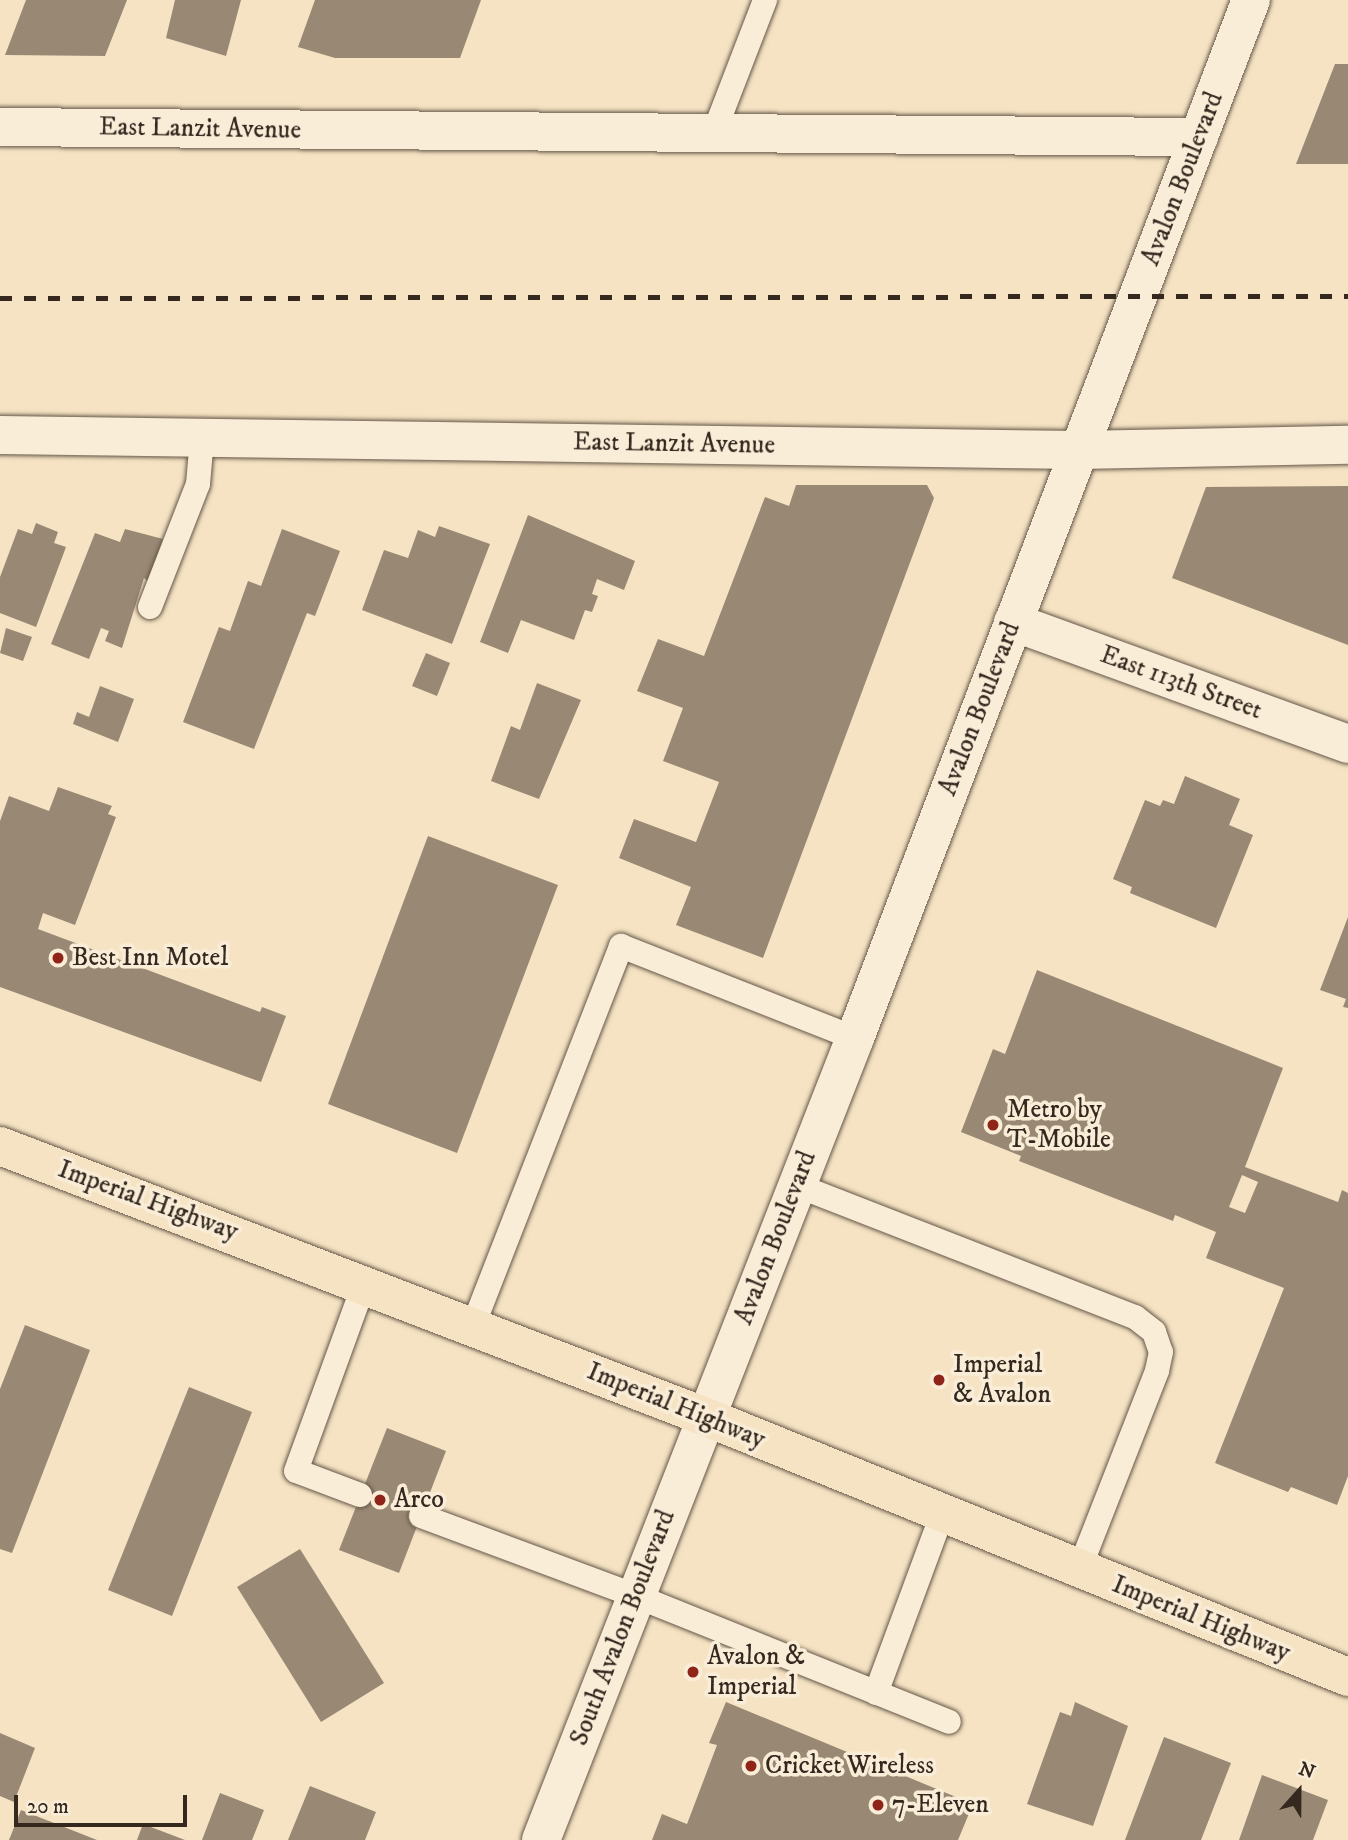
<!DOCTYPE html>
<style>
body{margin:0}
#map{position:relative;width:1348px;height:1840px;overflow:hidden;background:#f6e3c3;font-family:"IM FELL DW Pica",serif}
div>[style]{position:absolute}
.building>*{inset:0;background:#998974}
.roads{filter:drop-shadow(0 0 2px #645748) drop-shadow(0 0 2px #645748)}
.lane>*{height:24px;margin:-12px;padding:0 12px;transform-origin:12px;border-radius:12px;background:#f9edd8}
.street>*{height:38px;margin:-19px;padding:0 19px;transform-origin:19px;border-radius:19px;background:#f9edd8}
.secondary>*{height:38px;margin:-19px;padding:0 19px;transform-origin:19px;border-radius:19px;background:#f9edd8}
.primary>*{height:38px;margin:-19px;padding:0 19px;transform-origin:19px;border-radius:19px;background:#f6e3c3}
.rail>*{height:5px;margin-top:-2.5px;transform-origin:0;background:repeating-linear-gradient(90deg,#34281f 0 12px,transparent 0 24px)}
.dots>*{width:19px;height:19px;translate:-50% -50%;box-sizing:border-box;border:4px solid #f9edd8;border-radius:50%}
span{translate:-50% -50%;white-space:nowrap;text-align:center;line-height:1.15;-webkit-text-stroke:7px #f9edd8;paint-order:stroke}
.street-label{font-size:26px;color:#34281f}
.poi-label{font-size:26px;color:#34281f}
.left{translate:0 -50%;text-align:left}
.north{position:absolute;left:1264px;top:1756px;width:70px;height:70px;-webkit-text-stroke:5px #f9edd8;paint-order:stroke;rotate:21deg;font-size:19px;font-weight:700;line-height:28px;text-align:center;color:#34281f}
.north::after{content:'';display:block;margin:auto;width:24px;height:32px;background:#34281f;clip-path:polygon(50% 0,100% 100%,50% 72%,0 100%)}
.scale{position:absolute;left:14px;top:1795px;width:173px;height:32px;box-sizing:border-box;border:4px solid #34281f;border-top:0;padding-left:9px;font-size:21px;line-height:24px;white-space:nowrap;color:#34281f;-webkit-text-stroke:5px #f9edd8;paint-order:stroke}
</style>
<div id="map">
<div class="building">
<div style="clip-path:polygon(26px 0,127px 0,105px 56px,5px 55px)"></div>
<div style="clip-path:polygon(175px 0,241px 0,226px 56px,166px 38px)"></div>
<div style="clip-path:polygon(315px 0,481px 0,460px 58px,335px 58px,298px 47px)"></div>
<div style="clip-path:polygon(1335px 64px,1348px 64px,1348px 164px,1296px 164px)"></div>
<div style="clip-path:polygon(796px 485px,927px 485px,934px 498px,763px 958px,676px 925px,691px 887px,619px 858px,634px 819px,696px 842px,719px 782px,663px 761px,683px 708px,637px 691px,658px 639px,704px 656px,765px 497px,789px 506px)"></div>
<div style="clip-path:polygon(1348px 486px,1348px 645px,1172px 578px,1206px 487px)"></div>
<div style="clip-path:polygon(528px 515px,635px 561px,624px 590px,597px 579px,592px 594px,598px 596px,592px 612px,585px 610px,574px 640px,521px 620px,508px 653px,480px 642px)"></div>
<div style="clip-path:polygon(36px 523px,58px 532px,54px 543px,66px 547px,36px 627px,0 613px,0 577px,18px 529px,32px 534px)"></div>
<div style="clip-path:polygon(439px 526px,490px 544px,452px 644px,362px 610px,384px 550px,408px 558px,418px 530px,435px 537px)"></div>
<div style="clip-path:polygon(125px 529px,163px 539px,148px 581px,144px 578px,122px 648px,105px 641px,109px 631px,101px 628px,89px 659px,51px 644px,95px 533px,120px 542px)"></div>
<div style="clip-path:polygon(282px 529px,340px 551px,315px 616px,307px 613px,254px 749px,183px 722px,219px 627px,230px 631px,248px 581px,261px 586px)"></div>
<div style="clip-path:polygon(6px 628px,32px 637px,23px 661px,0 653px)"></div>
<div style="clip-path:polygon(426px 653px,450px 663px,437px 696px,412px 686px)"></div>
<div style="clip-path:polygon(537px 683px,581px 700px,539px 799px,491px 781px,511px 726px,520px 730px)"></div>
<div style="clip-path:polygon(100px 686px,134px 699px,118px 742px,73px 724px,77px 712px,89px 717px)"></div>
<div style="clip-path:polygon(1185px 776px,1240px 799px,1229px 825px,1253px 835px,1216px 928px,1130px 893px,1132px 887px,1113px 879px,1145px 800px,1160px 806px,1163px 800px,1174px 804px)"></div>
<div style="clip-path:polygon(58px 787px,112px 806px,108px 814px,116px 817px,75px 925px,43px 913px,38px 929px,260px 1012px,262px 1007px,286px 1016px,261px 1082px,0 987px,0 821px,9px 796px,49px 811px)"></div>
<div style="clip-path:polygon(428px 836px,558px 885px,457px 1153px,328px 1104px)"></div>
<div style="clip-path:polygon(1348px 917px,1348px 1008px,1343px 1007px,1346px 999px,1320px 990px)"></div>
<div style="clip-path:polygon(evenodd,1037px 970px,1283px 1068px,1245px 1167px,1338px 1202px,1342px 1190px,1348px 1193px,1348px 1476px,1337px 1505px,1291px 1487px,1288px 1492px,1215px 1463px,1284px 1288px,1206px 1258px,1216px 1232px,1175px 1215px,1173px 1221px,1019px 1161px,1021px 1156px,961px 1132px,993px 1049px,1005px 1054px,1037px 970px,1242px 1175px,1258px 1182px,1245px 1213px,1229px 1207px,1242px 1175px)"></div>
<div style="clip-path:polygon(25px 1325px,90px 1350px,12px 1553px,0 1549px,0 1389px)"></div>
<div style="clip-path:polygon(189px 1387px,252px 1412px,172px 1616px,108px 1590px)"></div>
<div style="clip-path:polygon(387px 1428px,446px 1451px,399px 1573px,339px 1550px)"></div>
<div style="clip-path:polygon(300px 1549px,384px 1683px,321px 1722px,237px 1587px)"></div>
<div style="clip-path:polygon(726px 1702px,973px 1804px,958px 1840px,652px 1840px,662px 1814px,687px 1824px,717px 1745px,709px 1743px)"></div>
<div style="clip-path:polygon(1075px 1702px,1128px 1726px,1093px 1826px,1027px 1804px,1060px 1712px,1071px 1716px)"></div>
<div style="clip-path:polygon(0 1733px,35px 1748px,14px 1802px,0 1796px)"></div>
<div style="clip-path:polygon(1164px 1737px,1231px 1763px,1201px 1840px,1125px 1840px)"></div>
<div style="clip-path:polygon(1262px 1775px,1328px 1800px,1313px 1840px,1239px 1840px)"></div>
<div style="clip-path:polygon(310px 1786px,376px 1812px,365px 1840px,288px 1840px)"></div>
<div style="clip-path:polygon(220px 1793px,264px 1810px,252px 1840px,202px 1840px)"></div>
<div style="clip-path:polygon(21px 1810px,97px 1840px,9px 1840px)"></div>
<div style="clip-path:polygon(143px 1824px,185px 1840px,137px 1840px)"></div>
</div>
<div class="roads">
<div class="lane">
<div style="left:713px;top:135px;width:145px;rotate:-68.9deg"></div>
<div style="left:150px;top:607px;width:132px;rotate:-68.7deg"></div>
<div style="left:198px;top:484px;width:46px;rotate:-85deg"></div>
<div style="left:796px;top:1185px;width:364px;rotate:21.3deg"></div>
<div style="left:1135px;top:1317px;width:24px;rotate:38deg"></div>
<div style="left:1154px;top:1332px;width:21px;rotate:71deg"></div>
<div style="left:1161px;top:1352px;width:19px;rotate:102deg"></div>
<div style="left:1157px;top:1371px;width:214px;rotate:111.4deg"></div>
<div style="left:473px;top:1326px;width:408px;rotate:-68.7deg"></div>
<div style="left:621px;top:946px;width:251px;rotate:21.5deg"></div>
<div style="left:360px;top:1495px;width:68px;rotate:-159.4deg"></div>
<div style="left:296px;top:1471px;width:199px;rotate:-70deg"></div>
<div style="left:421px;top:1516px;width:229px;rotate:20.4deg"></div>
<div style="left:636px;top:1596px;width:337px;rotate:21.9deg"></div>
<div style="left:876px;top:1693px;width:190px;rotate:-69.7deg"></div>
</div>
<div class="street">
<div style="left:0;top:127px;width:1199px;rotate:0.48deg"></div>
<div style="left:0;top:435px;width:1079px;rotate:0.8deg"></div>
<div style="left:1079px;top:450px;width:269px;rotate:-1.1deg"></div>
<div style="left:1013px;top:622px;width:357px;rotate:20deg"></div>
</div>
<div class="secondary">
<div style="left:541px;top:1840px;width:861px;rotate:-68.62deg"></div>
<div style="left:855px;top:1038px;width:1111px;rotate:-69.12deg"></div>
</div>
<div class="primary">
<div style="left:0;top:1146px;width:756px;rotate:21deg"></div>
<div style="left:706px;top:1417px;width:693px;rotate:22.05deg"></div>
</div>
</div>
<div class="rail">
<div style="left:0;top:298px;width:1348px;rotate:-0.09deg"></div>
</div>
<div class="dots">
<div style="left:58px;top:958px;background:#8f2418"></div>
<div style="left:993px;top:1125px;background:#8f2418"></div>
<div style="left:939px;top:1380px;background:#8f2418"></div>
<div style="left:380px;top:1500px;background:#8f2418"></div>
<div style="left:693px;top:1672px;background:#8f2418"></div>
<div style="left:751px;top:1766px;background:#8f2418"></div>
<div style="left:878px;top:1805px;background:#8f2418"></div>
</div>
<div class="street-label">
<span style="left:200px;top:129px;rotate:1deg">East Lanzit Avenue</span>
<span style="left:1183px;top:179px;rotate:-69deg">Avalon Boulevard</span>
<span style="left:674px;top:444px;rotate:1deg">East Lanzit Avenue</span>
<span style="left:1181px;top:683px;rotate:20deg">East 113th Street</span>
<span style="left:980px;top:709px;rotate:-69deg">Avalon Boulevard</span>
<span style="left:148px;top:1201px;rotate:20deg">Imperial Highway</span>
<span style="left:776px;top:1238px;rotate:-69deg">Avalon Boulevard</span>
<span style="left:676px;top:1406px;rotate:22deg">Imperial Highway</span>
<span style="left:1201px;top:1619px;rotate:22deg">Imperial Highway</span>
<span style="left:623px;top:1628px;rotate:-69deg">South Avalon Boulevard</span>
</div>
<div class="poi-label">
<span class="left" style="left:72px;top:958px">Best Inn Motel</span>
<span class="left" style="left:1007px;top:1125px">Metro by<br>T-Mobile</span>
<span class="left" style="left:953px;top:1380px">Imperial<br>&amp; Avalon</span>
<span class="left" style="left:394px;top:1500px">Arco</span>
<span class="left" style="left:707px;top:1672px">Avalon &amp;<br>Imperial</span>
<span class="left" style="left:765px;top:1766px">Cricket Wireless</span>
<span class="left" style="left:892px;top:1805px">7-Eleven</span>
</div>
<div class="north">N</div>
<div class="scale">20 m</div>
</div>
